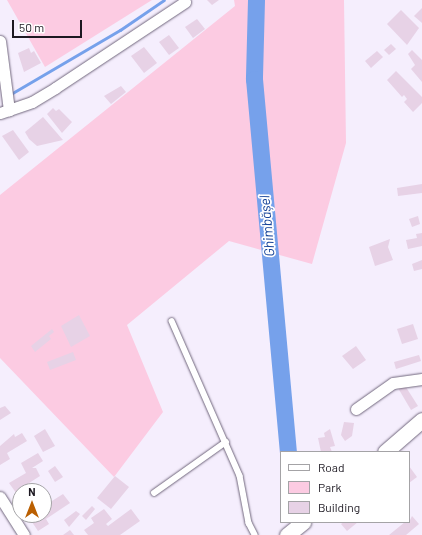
<!DOCTYPE html>
<meta charset="utf-8">
<style>
body{margin:0}
#map{position:relative;width:422px;height:535px;overflow:hidden;background:#f5eefd;font-family:Barlow,sans-serif}
div>[style]{position:absolute}
.green>*{inset:0;background:#fccbe2}
.stream>*{height:3px;margin:-1.5px;padding:0 1.5px;transform-origin:1.5px;border-radius:1.5px;background:#76a1eb}
.river>*{height:17px;margin:-8.5px;padding:0 8.5px;transform-origin:8.5px;border-radius:8.5px;background:#76a1eb}
.building>*{inset:0;background:#e7d2e6}
.roads{filter:drop-shadow(0 0 1px #71677d) drop-shadow(0 0 1px #71677d)}
.lane>*{height:5.5px;margin:-2.75px;padding:0 2.75px;transform-origin:2.75px;border-radius:2.75px;background:#fff}
.street>*{height:11px;margin:-5.5px;padding:0 5.5px;transform-origin:5.5px;border-radius:5.5px;background:#fff}
.secondary>*{height:15px;margin:-7.5px;padding:0 7.5px;transform-origin:7.5px;border-radius:7.5px;background:#fff}
span{translate:-50% -50%;white-space:nowrap;text-align:center;line-height:1.15;-webkit-text-stroke:3.5px #fff;paint-order:stroke}
.water-label{font-size:14px;color:#144298;font-style:italic}
.legend{position:absolute;left:280px;top:451px;width:130px;height:72px;box-sizing:border-box;background:#fff;border:1px solid #a4a3a6;margin:0;padding:5px 7px;list-style:none;font-size:12px;color:#1c1821}
.legend li{display:flex;align-items:center;gap:8px;height:20px}
.legend b{width:20px;border:1px solid #a4a3a6}
.north{position:absolute;left:12px;top:483px;width:40px;height:40px;box-sizing:border-box;background:#fff;border:1px solid #a4a3a6;border-radius:50%;rotate:0deg;font-size:11px;font-weight:700;line-height:16px;text-align:center;color:#1c1821}
.north::after{content:'';display:block;margin:auto;width:14px;height:18px;background:#ba5f01;clip-path:polygon(50% 0,100% 100%,50% 72%,0 100%)}
.scale{position:absolute;left:12px;top:20px;width:70px;height:18px;box-sizing:border-box;border:2px solid #1c1821;border-top:0;padding-left:5px;font-size:12px;line-height:14px;white-space:nowrap;color:#1c1821;-webkit-text-stroke:3px #fff;paint-order:stroke}
</style>
<div id="map">
<div class="green">
<div style="clip-path:polygon(7px 0,152px 0,45px 67px)"></div>
<div style="clip-path:polygon(234px 0,344px 0,346px 143px,312px 264px,229px 241px,127px 325px,163px 412px,114px 477px,0 358px,0 195px,235px 6px)"></div>
</div>
<div class="stream">
<div style="left:9px;top:95px;width:129px;rotate:-30.4deg"></div>
<div style="left:120px;top:30px;width:53px;rotate:-34.3deg"></div>
</div>
<div class="river">
<div style="left:256px;top:0;width:79px;rotate:91.5deg"></div>
<div style="left:254px;top:79px;width:375px;rotate:84.8deg"></div>
</div>
<div class="building">
<div style="clip-path:polygon(207px 0,219px 0,212px 5px)"></div>
<div style="clip-path:polygon(422px 8px,422px 23px,414px 16px)"></div>
<div style="clip-path:polygon(401px 10px,419px 28px,407px 45px,387px 24px)"></div>
<div style="clip-path:polygon(197px 19px,205px 29px,193px 38px,185px 27px)"></div>
<div style="clip-path:polygon(169px 35px,179px 48px,169px 55px,159px 42px)"></div>
<div style="clip-path:polygon(391px 44px,396px 49px,389px 55px,384px 50px)"></div>
<div style="clip-path:polygon(144px 47px,157px 63px,144px 73px,131px 56px)"></div>
<div style="clip-path:polygon(29px 48px,31px 53px,34px 51px,41px 63px,24px 72px,18px 53px)"></div>
<div style="clip-path:polygon(412px 50px,422px 60px,422px 82px,411px 69px,415px 65px,408px 54px)"></div>
<div style="clip-path:polygon(377px 51px,383px 57px,371px 68px,365px 61px)"></div>
<div style="clip-path:polygon(396px 71px,422px 97px,422px 103px,413px 112px,404px 102px,407px 99px,404px 95px,402px 97px,387px 80px)"></div>
<div style="clip-path:polygon(121px 86px,126px 92px,111px 104px,104px 96px)"></div>
<div style="clip-path:polygon(53px 108px,56px 111px,59px 109px,72px 122px,62px 133px,47px 114px)"></div>
<div style="clip-path:polygon(43px 117px,63px 140px,37px 146px,29px 139px,25px 132px)"></div>
<div style="clip-path:polygon(13px 130px,29px 152px,19px 160px,2px 136px)"></div>
<div style="clip-path:polygon(422px 184px,422px 193px,398px 196px,397px 188px)"></div>
<div style="clip-path:polygon(418px 216px,420px 224px,412px 227px,409px 219px)"></div>
<div style="clip-path:polygon(422px 233px,422px 246px,408px 249px,406px 240px,417px 238px,416px 234px)"></div>
<div style="clip-path:polygon(390px 239px,388px 247px,393px 260px,375px 266px,369px 247px)"></div>
<div style="clip-path:polygon(422px 260px,422px 269px,414px 271px,412px 264px)"></div>
<div style="clip-path:polygon(79px 315px,90px 336px,71px 347px,61px 326px)"></div>
<div style="clip-path:polygon(413px 324px,418px 339px,402px 344px,397px 329px)"></div>
<div style="clip-path:polygon(52px 329px,54px 332px,49px 336px,51px 339px,35px 352px,31px 346px)"></div>
<div style="clip-path:polygon(356px 346px,366px 360px,353px 369px,342px 356px)"></div>
<div style="clip-path:polygon(73px 352px,76px 360px,50px 370px,47px 362px)"></div>
<div style="clip-path:polygon(419px 355px,421px 361px,396px 369px,394px 362px)"></div>
<div style="clip-path:polygon(404px 384px,418px 406px,411px 410px,398px 388px)"></div>
<div style="clip-path:polygon(5px 406px,11px 413px,0 420px,0 408px)"></div>
<div style="clip-path:polygon(344px 422px,354px 423px,352px 436px,345px 441px,341px 435px)"></div>
<div style="clip-path:polygon(45px 429px,55px 446px,43px 452px,34px 436px)"></div>
<div style="clip-path:polygon(330px 429px,335px 446px,330px 447px,332px 452px,321px 452px,318px 438px,325px 437px,324px 433px)"></div>
<div style="clip-path:polygon(22px 433px,27px 441px,7px 453px,10px 459px,0 465px,0 446px,14px 434px,15px 437px)"></div>
<div style="clip-path:polygon(38px 453px,43px 461px,32px 468px,36px 468px,40px 476px,26px 485px,30px 491px,20px 491px,19px 497px,9px 483px,26px 473px,21px 463px)"></div>
<div style="clip-path:polygon(55px 466px,63px 477px,55px 482px,48px 471px)"></div>
<div style="clip-path:polygon(409px 466px,417px 477px,409px 483px)"></div>
<div style="clip-path:polygon(115px 476px,129px 487px,111px 509px,97px 498px)"></div>
<div style="clip-path:polygon(63px 494px,70px 503px,46px 519px,49px 524px,38px 531px,28px 516px,44px 515px,44px 506px)"></div>
<div style="clip-path:polygon(92px 506px,95px 509px,86px 520px,82px 516px)"></div>
<div style="clip-path:polygon(104px 509px,112px 519px,106px 524px,108px 526px,131px 509px,140px 521px,120px 535px,88px 535px,84px 530px,94px 523px,91px 518px)"></div>
<div style="clip-path:polygon(76px 511px,80px 514px,69px 527px,64px 520px)"></div>
<div style="clip-path:polygon(412px 516px,419px 524px,406px 535px,389px 535px,405px 522px,409px 522px)"></div>
<div style="clip-path:polygon(344px 522px,358px 522px,347px 531px,341px 524px)"></div>
<div style="clip-path:polygon(70px 530px,74px 535px,63px 535px)"></div>
</div>
<div class="roads">
<div class="lane">
<div style="left:172px;top:321px;width:169px;rotate:66.3deg"></div>
<div style="left:240px;top:476px;width:48px;rotate:79.2deg"></div>
<div style="left:249px;top:523px;width:13px;rotate:63deg"></div>
<div style="left:154px;top:493px;width:88px;rotate:-35.3deg"></div>
</div>
<div class="street">
<div style="left:0;top:41px;width:70px;rotate:82.6deg"></div>
<div style="left:0;top:113px;width:34px;rotate:-19deg"></div>
<div style="left:32px;top:102px;width:27px;rotate:-31deg"></div>
<div style="left:55px;top:88px;width:156px;rotate:-33.5deg"></div>
<div style="left:356px;top:409px;width:45px;rotate:-35.1deg"></div>
<div style="left:393px;top:383px;width:29px;rotate:-8deg"></div>
<div style="left:0;top:497px;width:45px;rotate:57.7deg"></div>
</div>
<div class="secondary">
<div style="left:385px;top:452px;width:49px;rotate:-40.9deg"></div>
<div style="left:287px;top:535px;width:21px;rotate:-39deg"></div>
</div>
</div>
<div class="water-label">
<span style="left:267px;top:226px;rotate:-95deg">Ghimbășel</span>
</div>
<ul class="legend">
<li><b style="height:5px;background:#fff"></b>Road</li>
<li><b style="height:11px;background:#fccbe2"></b>Park</li>
<li><b style="height:11px;background:#e7d2e6"></b>Building</li>
</ul>
<div class="north">N</div>
<div class="scale">50 m</div>
</div>
